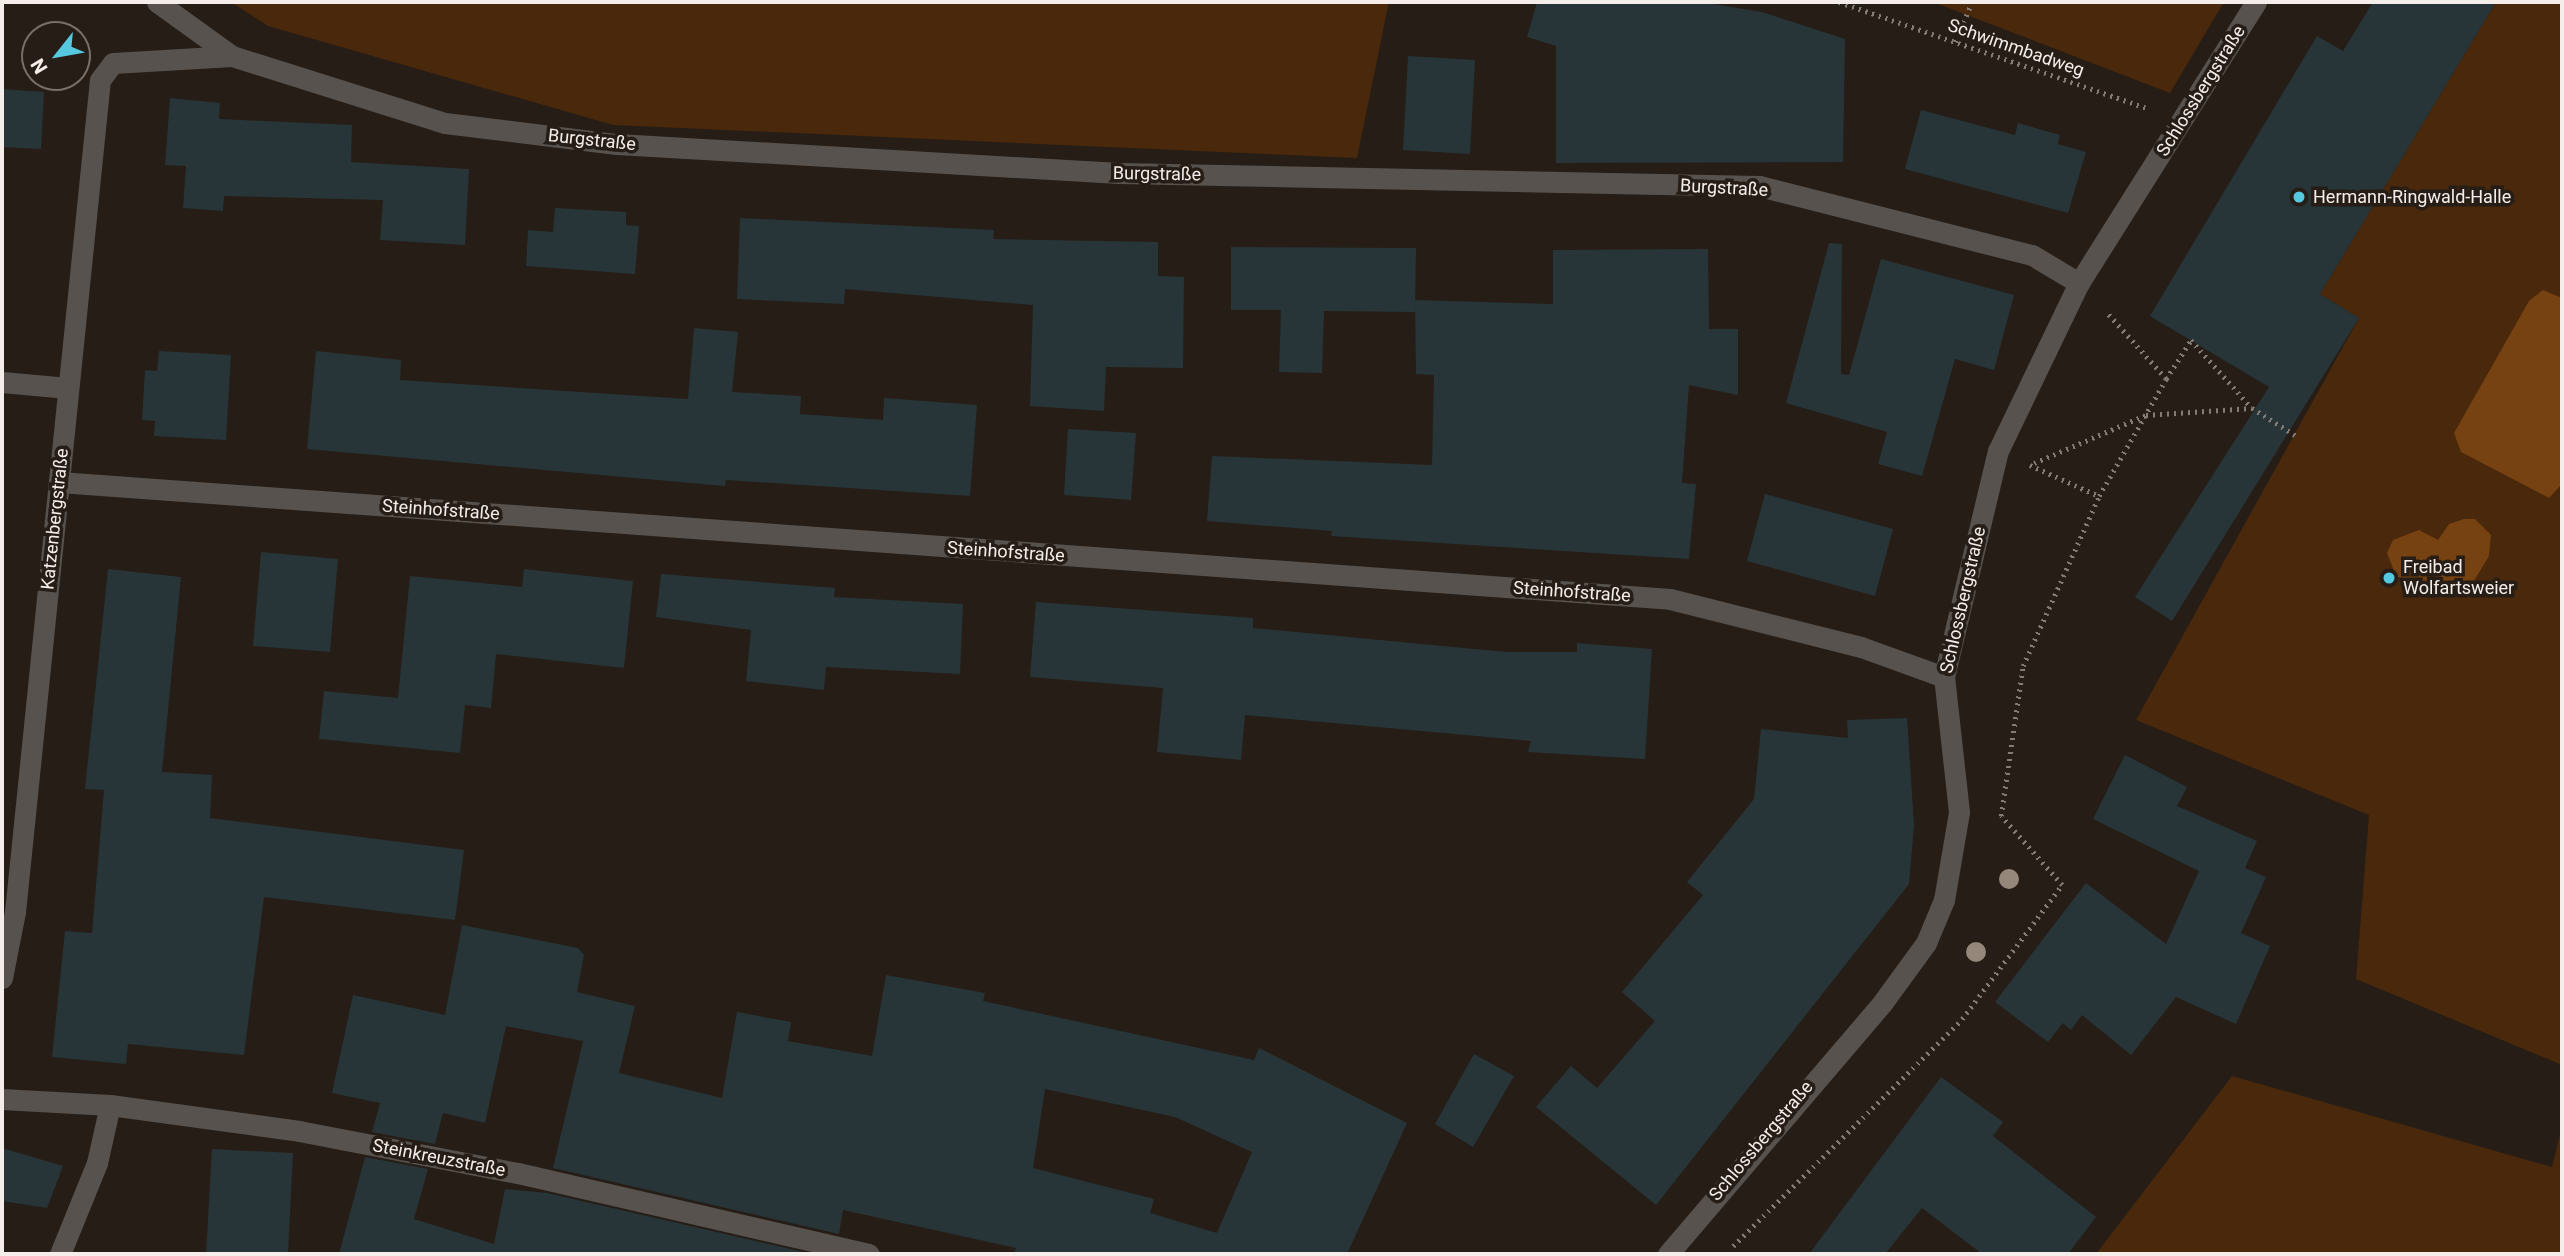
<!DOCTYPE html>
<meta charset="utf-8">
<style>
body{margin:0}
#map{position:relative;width:2564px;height:1256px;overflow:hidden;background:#261d16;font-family:Roboto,sans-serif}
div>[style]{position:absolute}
.green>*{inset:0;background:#49280b}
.water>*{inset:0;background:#774211}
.building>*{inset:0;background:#273538}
.path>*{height:4.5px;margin-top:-2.25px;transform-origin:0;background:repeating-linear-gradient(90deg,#847c77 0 2px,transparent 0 7px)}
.minor>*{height:21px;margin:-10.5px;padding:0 10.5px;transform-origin:10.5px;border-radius:10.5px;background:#57524e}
.tertiary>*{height:21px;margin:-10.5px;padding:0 10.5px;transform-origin:10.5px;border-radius:10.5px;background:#57524e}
.trees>*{width:20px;height:20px;margin:-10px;border-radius:50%;background:#96877b}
.dots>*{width:19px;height:19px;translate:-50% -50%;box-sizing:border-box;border:4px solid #261d16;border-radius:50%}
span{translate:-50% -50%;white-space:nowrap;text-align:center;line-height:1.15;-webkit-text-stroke:7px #261d16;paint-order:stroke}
.street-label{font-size:18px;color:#f4ede9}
.poi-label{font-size:18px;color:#f4ede9}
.left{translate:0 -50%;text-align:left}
.frame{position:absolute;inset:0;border:4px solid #f4ede9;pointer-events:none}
.north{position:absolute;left:21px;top:21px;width:70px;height:70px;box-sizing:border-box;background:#261d16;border:2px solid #78706a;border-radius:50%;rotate:239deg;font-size:19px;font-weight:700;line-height:28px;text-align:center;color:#f4ede9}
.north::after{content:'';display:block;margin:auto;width:24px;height:32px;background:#56c9e0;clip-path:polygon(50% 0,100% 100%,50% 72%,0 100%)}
</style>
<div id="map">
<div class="green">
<div style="clip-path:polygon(231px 2px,1389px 2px,1357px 158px,613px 125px,268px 26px)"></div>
<div style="clip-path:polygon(1933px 2px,2224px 2px,2170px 93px)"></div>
<div style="clip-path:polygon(2496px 2px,2562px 2px,2562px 1065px,2356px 979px,2369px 815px,2136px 720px,2359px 318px,2320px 294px)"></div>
<div style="clip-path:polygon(2232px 1076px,2552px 1167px,2562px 1126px,2562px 1254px,2096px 1254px)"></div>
</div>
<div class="water">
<div style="clip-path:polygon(2543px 290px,2562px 298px,2562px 484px,2549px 498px,2461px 452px,2454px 433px,2529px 301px)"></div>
<div style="clip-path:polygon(2464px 519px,2475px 519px,2491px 535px,2489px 556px,2471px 586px,2461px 580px,2452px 596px,2437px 586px,2430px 596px,2396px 576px,2387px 553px,2393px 540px,2419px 530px,2438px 540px,2449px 524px)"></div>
</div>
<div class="building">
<div style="clip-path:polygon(1537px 2px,1701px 2px,1762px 12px,1845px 39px,1843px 162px,1556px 163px,1556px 46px,1527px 37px)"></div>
<div style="clip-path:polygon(2373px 2px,2496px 2px,2320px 294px,2359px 318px,2172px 621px,2135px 597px,2269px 387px,2150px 316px,2317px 36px,2343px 51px)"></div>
<div style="clip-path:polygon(1408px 56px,1475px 60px,1470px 154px,1403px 150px)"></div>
<div style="clip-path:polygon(2px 89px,44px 92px,41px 149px,2px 147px)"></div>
<div style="clip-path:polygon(170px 98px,220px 103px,219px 119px,352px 125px,351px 162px,469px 169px,465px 245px,380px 240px,383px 200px,224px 196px,223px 211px,183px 208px,186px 166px,165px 165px)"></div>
<div style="clip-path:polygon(1921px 110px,2015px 135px,2018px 123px,2060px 135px,2058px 144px,2086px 152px,2068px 213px,1905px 169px)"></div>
<div style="clip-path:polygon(555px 208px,626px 212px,626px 225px,639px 226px,635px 274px,526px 266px,528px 230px,553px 232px)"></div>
<div style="clip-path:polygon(740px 218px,994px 230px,993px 239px,1158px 242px,1158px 276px,1184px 277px,1183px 368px,1106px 367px,1104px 411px,1030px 406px,1033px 305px,845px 289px,844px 304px,737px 299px)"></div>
<div style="clip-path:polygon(1829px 243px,1842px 244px,1841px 374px,1849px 375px,1881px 259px,2014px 295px,1994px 370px,1955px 359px,1922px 476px,1878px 464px,1887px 432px,1786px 403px)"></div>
<div style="clip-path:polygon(1231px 247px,1416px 248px,1415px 312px,1324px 311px,1322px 373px,1279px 372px,1281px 310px,1231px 310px)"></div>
<div style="clip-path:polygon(1708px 249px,1709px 329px,1738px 329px,1738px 395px,1689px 385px,1682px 483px,1696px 484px,1689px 559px,1331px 536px,1332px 531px,1207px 521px,1212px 456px,1432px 465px,1434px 375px,1416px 374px,1415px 300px,1553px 304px,1553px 250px)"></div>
<div style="clip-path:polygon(694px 328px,738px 332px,732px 392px,801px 396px,800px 414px,883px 420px,884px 398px,977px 405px,970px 496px,726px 480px,725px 486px,307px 449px,316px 351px,401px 360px,400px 380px,688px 399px)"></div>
<div style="clip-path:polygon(159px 351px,231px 355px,226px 440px,154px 436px,155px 421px,142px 420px,145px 370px,157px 371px)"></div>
<div style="clip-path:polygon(1068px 429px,1136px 433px,1131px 500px,1064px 495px)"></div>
<div style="clip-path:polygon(1765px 494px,1893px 529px,1875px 596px,1747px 561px)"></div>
<div style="clip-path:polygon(261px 552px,338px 559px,330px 652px,253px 646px)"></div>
<div style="clip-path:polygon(108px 569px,181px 577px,162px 772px,212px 775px,210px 818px,464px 850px,455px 920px,264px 897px,244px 1055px,128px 1044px,126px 1064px,52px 1057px,65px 931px,92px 933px,104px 790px,85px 789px)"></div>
<div style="clip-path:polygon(524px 569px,633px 581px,624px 668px,496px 654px,491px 708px,465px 705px,460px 753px,319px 739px,324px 691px,398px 698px,410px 576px,522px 587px)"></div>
<div style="clip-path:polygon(661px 574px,835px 588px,834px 597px,963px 604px,960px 674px,826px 667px,824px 690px,746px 681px,751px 630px,656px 617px)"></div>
<div style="clip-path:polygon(1036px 602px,1253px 618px,1253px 628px,1506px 652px,1577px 652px,1577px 643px,1652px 649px,1645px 759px,1528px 752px,1531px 741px,1245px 715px,1241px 760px,1157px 752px,1163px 688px,1030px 677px)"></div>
<div style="clip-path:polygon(1907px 718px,1914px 825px,1909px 884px,1656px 1205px,1536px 1107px,1571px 1066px,1597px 1088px,1655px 1021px,1622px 992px,1703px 895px,1687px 882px,1754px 799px,1761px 729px,1848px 738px,1847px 720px)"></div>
<div style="clip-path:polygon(2125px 755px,2187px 787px,2177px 806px,2257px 841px,2245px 868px,2266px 877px,2241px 933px,2270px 946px,2236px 1024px,2176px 997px,2131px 1055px,2082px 1015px,2071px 1030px,2063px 1023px,2048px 1042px,1995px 1002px,2086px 883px,2166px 944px,2199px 871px,2093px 819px)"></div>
<div style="clip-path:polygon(evenodd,462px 925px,578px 948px,584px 955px,577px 992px,635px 1006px,619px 1073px,722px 1098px,737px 1012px,791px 1022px,788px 1041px,872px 1056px,886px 975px,985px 993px,983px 1001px,1254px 1060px,1259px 1048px,1407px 1123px,1347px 1254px,1014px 1254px,1016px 1248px,843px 1210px,839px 1234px,553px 1168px,583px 1041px,506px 1026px,485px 1123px,443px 1113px,435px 1144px,372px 1132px,380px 1103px,332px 1093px,353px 995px,445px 1015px,462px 925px,1045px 1089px,1175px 1117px,1252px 1152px,1217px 1233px,1150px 1213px,1154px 1199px,1033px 1168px,1045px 1089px)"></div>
<div style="clip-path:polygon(1474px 1054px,1514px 1076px,1473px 1147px,1435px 1124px)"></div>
<div style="clip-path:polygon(1941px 1077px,2003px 1122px,1993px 1136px,2096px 1217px,2068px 1254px,1982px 1254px,1922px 1208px,1885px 1254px,1809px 1254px)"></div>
<div style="clip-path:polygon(2px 1148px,63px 1166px,47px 1208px,2px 1201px)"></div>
<div style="clip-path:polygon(212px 1149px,293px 1153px,288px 1254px,206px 1254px)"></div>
<div style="clip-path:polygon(365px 1157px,428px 1169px,414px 1219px,494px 1244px,505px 1189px,547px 1193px,812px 1254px,339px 1254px)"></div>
</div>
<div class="path">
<div style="left:1839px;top:2px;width:325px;rotate:19deg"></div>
<div style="left:1955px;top:42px;width:43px;rotate:-67deg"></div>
<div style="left:2166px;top:379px;width:46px;rotate:-57.3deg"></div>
<div style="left:2191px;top:340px;width:91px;rotate:48.1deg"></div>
<div style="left:2034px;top:463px;width:122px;rotate:-23.2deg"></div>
<div style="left:2146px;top:415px;width:106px;rotate:-3.8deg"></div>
<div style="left:2252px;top:408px;width:51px;rotate:32.1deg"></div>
<div style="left:2030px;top:465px;width:76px;rotate:24.2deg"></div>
<div style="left:1733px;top:1246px;width:322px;rotate:-44.7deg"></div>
<div style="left:1962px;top:1019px;width:167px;rotate:-53.3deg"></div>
<div style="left:2062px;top:885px;width:92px;rotate:-131.5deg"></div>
<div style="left:2001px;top:816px;width:152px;rotate:-81.7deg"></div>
<div style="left:2023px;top:666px;width:186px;rotate:-65.9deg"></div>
<div style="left:2099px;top:496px;width:135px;rotate:-60.2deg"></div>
<div style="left:2166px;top:379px;width:90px;rotate:-131.8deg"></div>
</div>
<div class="minor">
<div style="left:157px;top:2px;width:92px;rotate:35.8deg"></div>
<div style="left:232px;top:56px;width:223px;rotate:17.5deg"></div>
<div style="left:445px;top:123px;width:173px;rotate:7deg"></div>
<div style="left:617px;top:144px;width:503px;rotate:3.31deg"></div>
<div style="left:1119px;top:173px;width:640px;rotate:1.16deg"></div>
<div style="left:1759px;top:186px;width:282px;rotate:14.2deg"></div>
<div style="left:2032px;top:255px;width:55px;rotate:30.8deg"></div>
<div style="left:2px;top:382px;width:66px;rotate:5.2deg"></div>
<div style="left:59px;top:482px;width:1615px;rotate:4.15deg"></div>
<div style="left:1670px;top:599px;width:197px;rotate:14.1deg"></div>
<div style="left:1861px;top:647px;width:88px;rotate:19.9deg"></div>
<div style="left:2px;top:978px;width:67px;rotate:-78.9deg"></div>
<div style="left:15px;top:912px;width:836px;rotate:-84.17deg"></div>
<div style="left:100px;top:80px;width:21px;rotate:-53deg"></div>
<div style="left:113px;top:63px;width:119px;rotate:-3.4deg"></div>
<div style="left:60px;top:1254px;width:98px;rotate:-67.9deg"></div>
<div style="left:97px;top:1163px;width:59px;rotate:-77.4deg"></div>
<div style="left:1668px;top:1254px;width:331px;rotate:-49.5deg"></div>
<div style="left:1883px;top:1002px;width:73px;rotate:-53.9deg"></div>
<div style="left:1926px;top:943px;width:47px;rotate:-67.3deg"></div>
<div style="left:1944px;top:900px;width:89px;rotate:-80.3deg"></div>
<div style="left:1959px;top:812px;width:136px;rotate:-96.3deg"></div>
<div style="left:1944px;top:677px;width:232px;rotate:-76.6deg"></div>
<div style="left:1998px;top:451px;width:187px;rotate:-64.3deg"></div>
<div style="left:2079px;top:283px;width:332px;rotate:-57.8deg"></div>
</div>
<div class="tertiary">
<div style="left:2px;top:1099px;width:108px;rotate:3.2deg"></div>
<div style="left:110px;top:1105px;width:191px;rotate:7.8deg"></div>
<div style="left:299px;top:1131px;width:223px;rotate:10.9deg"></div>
<div style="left:518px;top:1173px;width:360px;rotate:13deg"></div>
</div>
<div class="trees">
<div style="left:2009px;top:879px"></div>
<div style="left:1976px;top:952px"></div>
</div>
<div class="dots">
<div style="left:2299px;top:197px;background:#56c9e0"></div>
<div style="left:2389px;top:578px;background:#56c9e0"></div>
</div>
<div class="street-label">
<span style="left:2016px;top:48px;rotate:19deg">Schwimmbadweg</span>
<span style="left:2201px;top:91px;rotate:-58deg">Schlossbergstraße</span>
<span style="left:592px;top:140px;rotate:6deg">Burgstraße</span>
<span style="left:1157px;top:174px;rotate:1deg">Burgstraße</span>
<span style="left:1724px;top:188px;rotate:3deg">Burgstraße</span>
<span style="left:441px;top:510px;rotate:4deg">Steinhofstraße</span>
<span style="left:55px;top:519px;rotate:-84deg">Katzenbergstraße</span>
<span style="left:1006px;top:552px;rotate:4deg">Steinhofstraße</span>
<span style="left:1572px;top:592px;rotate:4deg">Steinhofstraße</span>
<span style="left:1963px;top:600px;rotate:-77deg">Schlossbergstraße</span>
<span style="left:1761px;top:1141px;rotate:-50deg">Schlossbergstraße</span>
<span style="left:439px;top:1158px;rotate:11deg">Steinkreuzstraße</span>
</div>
<div class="poi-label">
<span class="left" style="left:2313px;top:197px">Hermann-Ringwald-Halle</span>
<span class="left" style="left:2403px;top:578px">Freibad<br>Wolfartsweier</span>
</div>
<div class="frame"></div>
<div class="north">N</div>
</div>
